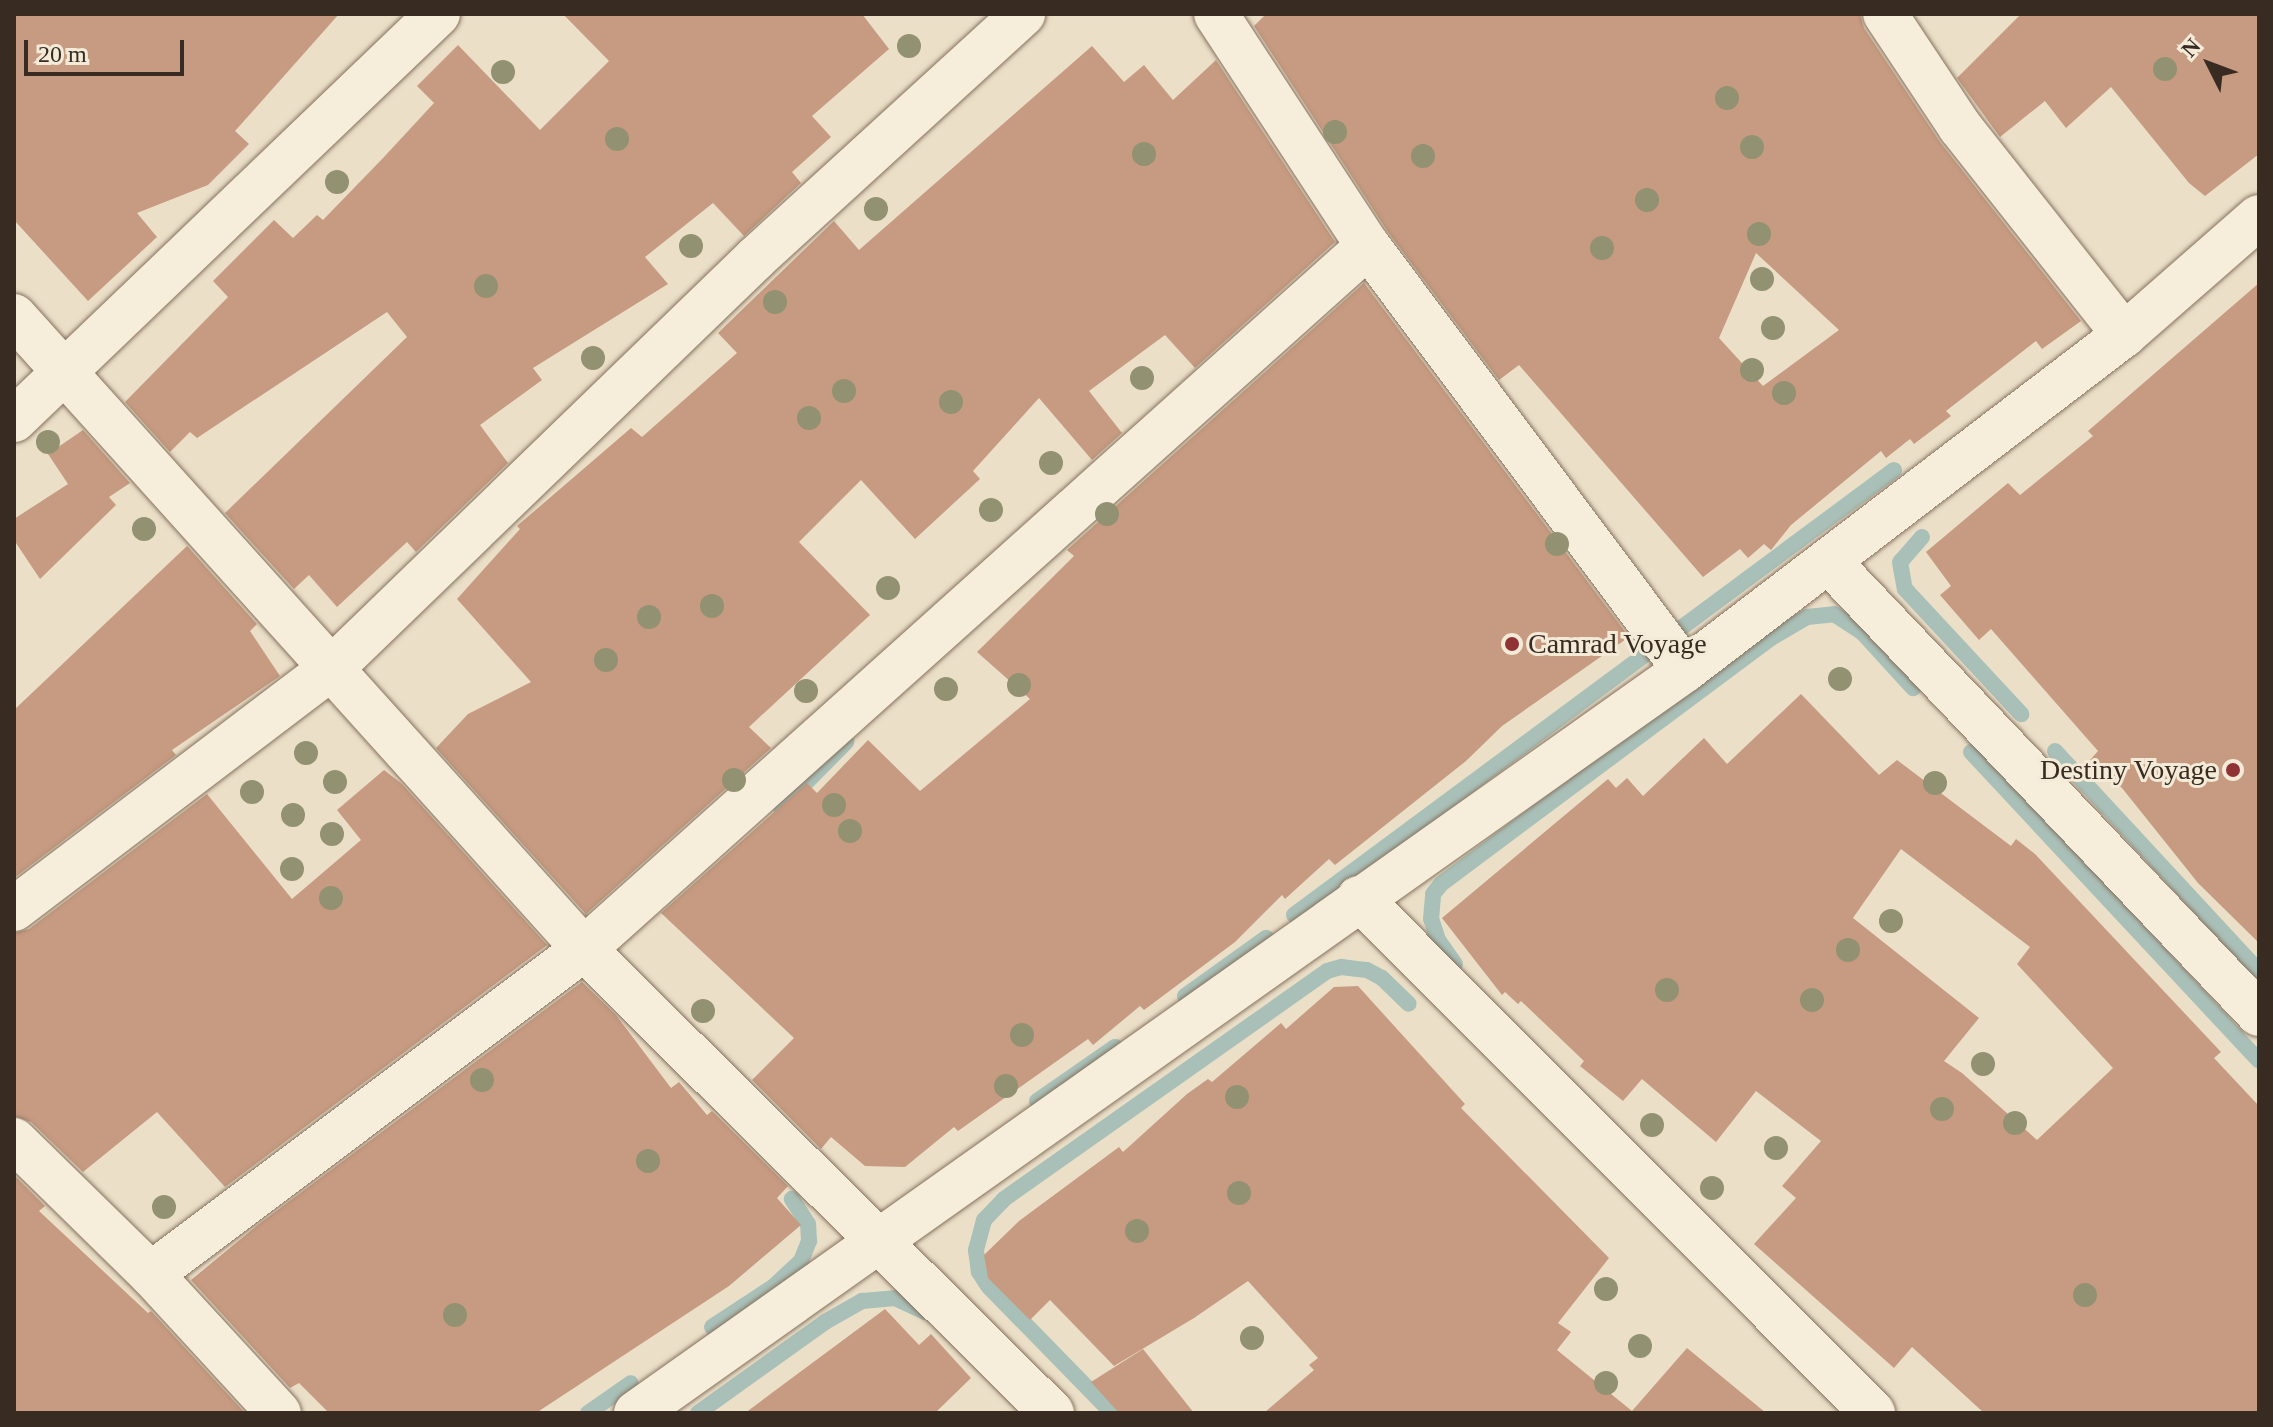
<!DOCTYPE html>
<style>
body{margin:0}
#map{position:relative;width:2273px;height:1427px;overflow:hidden;background:#ebdfc8;font-family:"Times New Roman",serif}
div>[style]{position:absolute}
.stream>*{height:16px;margin:-8px;padding:0 8px;transform-origin:8px;border-radius:8px;background:#a9c0b8}
.building>*{inset:0;background:#c69b81}
.roads{filter:drop-shadow(0 0 2px #86725e) drop-shadow(0 0 2px #86725e)}
.minor>*{height:44px;margin:-22px;padding:0 22px;transform-origin:22px;border-radius:22px;background:#f6eddb}
.trees>*{width:24px;height:24px;margin:-12px;border-radius:50%;background:#929171}
.dots>*{width:22px;height:22px;translate:-50% -50%;box-sizing:border-box;border:4px solid #f3ead7;border-radius:50%}
span{translate:-50% -50%;white-space:nowrap;text-align:center;line-height:1.15;-webkit-text-stroke:6px #f3ead7;paint-order:stroke}
.poi-label{font-size:28px;color:#382b21}
.left{translate:0 -50%;text-align:left}
.right{translate:-100% -50%;text-align:right}
.frame{position:absolute;inset:0;border:16px solid #382b21;pointer-events:none}
.north{position:absolute;left:2169px;top:24px;width:80px;height:80px;-webkit-text-stroke:6px #f3ead7;paint-order:stroke;rotate:312deg;font-size:22px;font-weight:700;line-height:32px;text-align:center;color:#382b21}
.north::after{content:'';display:block;margin:auto;width:28px;height:36px;background:#382b21;clip-path:polygon(50% 0,100% 100%,50% 72%,0 100%)}
.scale{position:absolute;left:24px;top:40px;width:160px;height:36px;box-sizing:border-box;border:4px solid #382b21;border-top:0;padding-left:10px;font-size:24px;line-height:28px;white-space:nowrap;color:#382b21;-webkit-text-stroke:6px #f3ead7;paint-order:stroke}
</style>
<div id="map">
<div class="stream">
<div style="left:1922px;top:537px;width:33px;rotate:131deg"></div>
<div style="left:1900px;top:562px;width:27px;rotate:80deg"></div>
<div style="left:1905px;top:589px;width:171px;rotate:47.1deg"></div>
<div style="left:2055px;top:751px;width:300px;rotate:47.2deg"></div>
<div style="left:1971px;top:752px;width:422px;rotate:47deg"></div>
<div style="left:781px;top:808px;width:93px;rotate:-45.4deg"></div>
<div style="left:1294px;top:915px;width:747px;rotate:-36.56deg"></div>
<div style="left:1455px;top:964px;width:29px;rotate:-125deg"></div>
<div style="left:1438px;top:940px;width:22px;rotate:-108deg"></div>
<div style="left:1431px;top:919px;width:25px;rotate:-85deg"></div>
<div style="left:1433px;top:894px;width:13px;rotate:-51deg"></div>
<div style="left:1441px;top:884px;width:412px;rotate:-36.7deg"></div>
<div style="left:1771px;top:638px;width:42px;rotate:-30.3deg"></div>
<div style="left:1807px;top:617px;width:27px;rotate:-6deg"></div>
<div style="left:1834px;top:614px;width:33px;rotate:33deg"></div>
<div style="left:1862px;top:632px;width:76px;rotate:47.7deg"></div>
<div style="left:1185px;top:996px;width:100px;rotate:-35.6deg"></div>
<div style="left:1037px;top:1101px;width:95px;rotate:-34.7deg"></div>
<div style="left:712px;top:1327px;width:73px;rotate:-33.3deg"></div>
<div style="left:773px;top:1287px;width:38px;rotate:-43deg"></div>
<div style="left:801px;top:1261px;width:22px;rotate:-68deg"></div>
<div style="left:809px;top:1241px;width:17px;rotate:-93deg"></div>
<div style="left:808px;top:1224px;width:30px;rotate:-123deg"></div>
<div style="left:588px;top:1413px;width:52px;rotate:-34.9deg"></div>
<div style="left:698px;top:1413px;width:156px;rotate:-35.6deg"></div>
<div style="left:825px;top:1322px;width:43px;rotate:-29.6deg"></div>
<div style="left:862px;top:1301px;width:33px;rotate:-5deg"></div>
<div style="left:895px;top:1298px;width:33px;rotate:25deg"></div>
<div style="left:1112px;top:1413px;width:177px;rotate:-134.3deg"></div>
<div style="left:988px;top:1286px;width:17px;rotate:-123deg"></div>
<div style="left:979px;top:1272px;width:22px;rotate:-98deg"></div>
<div style="left:976px;top:1250px;width:31px;rotate:-75deg"></div>
<div style="left:984px;top:1220px;width:29px;rotate:-46deg"></div>
<div style="left:1004px;top:1199px;width:395px;rotate:-35.2deg"></div>
<div style="left:1327px;top:971px;width:15px;rotate:-16deg"></div>
<div style="left:1341px;top:967px;width:26px;rotate:7deg"></div>
<div style="left:1367px;top:970px;width:17px;rotate:28deg"></div>
<div style="left:1382px;top:978px;width:37px;rotate:44deg"></div>
</div>
<div class="building">
<div style="clip-path:polygon(14px 14px,339px 14px,235px 131px,249px 144px,208px 185px,137px 213px,157px 237px,88px 301px,14px 220px)"></div>
<div style="clip-path:polygon(563px 14px,862px 14px,889px 49px,812px 116px,831px 137px,792px 172px,801px 183px,744px 236px,713px 203px,645px 257px,668px 284px,533px 368px,542px 380px,480px 425px,508px 463px,416px 552px,407px 542px,337px 607px,309px 575px,294px 589px,225px 513px,407px 337px,387px 312px,197px 438px,190px 432px,170px 452px,125px 402px,228px 297px,213px 281px,274px 220px,293px 238px,317px 215px,323px 220px,384px 157px,434px 103px,417px 86px,458px 45px,540px 130px,609px 61px)"></div>
<div style="clip-path:polygon(evenodd,1266px 14px,1860px 14px,1864px 28px,1940px 142px,2081px 321px,2042px 349px,2036px 341px,1946px 411px,1951px 416px,1914px 444px,1910px 439px,1886px 458px,1881px 451px,1791px 525px,1771px 550px,1764px 544px,1748px 558px,1740px 549px,1703px 577px,1519px 365px,1499px 380px,1388px 232px,1254px 26px,1266px 14px,1756px 253px,1839px 330px,1763px 386px,1719px 338px,1756px 253px)"></div>
<div style="clip-path:polygon(2021px 14px,2259px 14px,2259px 154px,2205px 196px,2189px 183px,2111px 87px,2066px 128px,2045px 101px,2000px 137px,1957px 78px)"></div>
<div style="clip-path:polygon(1092px 46px,1124px 82px,1144px 65px,1173px 100px,1216px 60px,1335px 242px,1195px 368px,1165px 335px,1089px 391px,1122px 433px,1092px 460px,1039px 398px,973px 471px,980px 479px,915px 539px,861px 480px,799px 542px,870px 615px,749px 727px,771px 748px,586px 914px,436px 748px,468px 714px,531px 682px,457px 599px,520px 529px,517px 526px,631px 428px,642px 437px,737px 353px,718px 333px,834px 221px,859px 250px)"></div>
<div style="clip-path:polygon(1364px 283px,1629px 637px,1502px 726px,1466px 761px,1335px 865px,1329px 859px,1285px 899px,1282px 895px,1235px 942px,1144px 1010px,1140px 1006px,1093px 1045px,1088px 1039px,958px 1131px,954px 1127px,905px 1167px,865px 1166px,831px 1137px,821px 1149px,752px 1080px,794px 1038px,661px 913px,807px 783px,817px 793px,868px 740px,920px 791px,1030px 699px,977px 652px,1074px 556px,1067px 550px)"></div>
<div style="clip-path:polygon(2259px 283px,2259px 943px,2198px 883px,2122px 788px,2090px 760px,2098px 751px,1991px 629px,1979px 640px,1940px 595px,1951px 586px,1926px 552px,2008px 483px,2020px 495px,2093px 436px,2088px 431px)"></div>
<div style="clip-path:polygon(83px 430px,130px 483px,109px 497px,116px 505px,40px 579px,14px 540px,14px 519px,68px 484px,48px 454px)"></div>
<div style="clip-path:polygon(187px 546px,257px 624px,250px 631px,280px 676px,172px 750px,176px 755px,14px 878px,14px 710px)"></div>
<div style="clip-path:polygon(evenodd,1801px 694px,1879px 775px,1897px 760px,2011px 846px,2016px 839px,2035px 854px,2221px 1052px,2214px 1058px,2259px 1106px,2259px 1413px,1984px 1413px,1912px 1347px,1894px 1368px,1754px 1244px,1796px 1198px,1782px 1186px,1821px 1141px,1756px 1091px,1716px 1142px,1642px 1079px,1623px 1101px,1580px 1066px,1584px 1061px,1521px 1001px,1518px 1004px,1505px 992px,1502px 995px,1442px 918px,1608px 779px,1616px 788px,1627px 778px,1643px 796px,1704px 738px,1727px 764px,1801px 694px,1901px 849px,2030px 947px,2017px 964px,2113px 1068px,2037px 1140px,1962px 1073px,1944px 1061px,1979px 1018px,1853px 918px,1901px 849px)"></div>
<div style="clip-path:polygon(384px 770px,402px 784px,547px 945px,225px 1187px,157px 1112px,83px 1172px,31px 1122px,14px 1116px,14px 933px,29px 929px,207px 794px,292px 899px,361px 840px,337px 810px)"></div>
<div style="clip-path:polygon(582px 982px,616px 1015px,671px 1088px,679px 1082px,707px 1115px,712px 1111px,788px 1186px,777px 1198px,801px 1225px,729px 1286px,536px 1413px,329px 1413px,299px 1383px,290px 1388px,191px 1280px,259px 1224px)"></div>
<div style="clip-path:polygon(1358px 986px,1465px 1104px,1461px 1108px,1609px 1258px,1558px 1323px,1571px 1332px,1557px 1350px,1632px 1411px,1687px 1348px,1766px 1413px,1264px 1413px,1314px 1370px,1309px 1365px,1318px 1358px,1248px 1281px,1194px 1318px,1114px 1366px,1050px 1300px,1030px 1320px,988px 1278px,984px 1255px,1019px 1221px,1119px 1147px,1123px 1152px,1187px 1094px,1208px 1079px,1212px 1082px,1281px 1023px,1286px 1029px,1334px 987px)"></div>
<div style="clip-path:polygon(14px 1175px,45px 1206px,39px 1211px,148px 1313px,151px 1311px,245px 1413px,14px 1413px)"></div>
<div style="clip-path:polygon(885px 1309px,919px 1345px,931px 1334px,971px 1378px,935px 1413px,745px 1413px)"></div>
<div style="clip-path:polygon(1143px 1349px,1194px 1413px,1119px 1413px,1091px 1382px)"></div>
</div>
<div class="roads">
<div class="minor">
<div style="left:1216px;top:14px;width:277px;rotate:56.8deg"></div>
<div style="left:1368px;top:246px;width:529px;rotate:53.22deg"></div>
<div style="left:1885px;top:14px;width:136px;rotate:56.4deg"></div>
<div style="left:1960px;top:127px;width:265px;rotate:51.7deg"></div>
<div style="left:14px;top:316px;width:852px;rotate:48deg"></div>
<div style="left:584px;top:949px;width:659px;rotate:44.75deg"></div>
<div style="left:14px;top:420px;width:587px;rotate:-43.76deg"></div>
<div style="left:1829px;top:562px;width:624px;rotate:46.43deg"></div>
<div style="left:1359px;top:898px;width:728px;rotate:45.06deg"></div>
<div style="left:14px;top:909px;width:399px;rotate:-37.2deg"></div>
<div style="left:332px;top:668px;width:590px;rotate:-44.04deg"></div>
<div style="left:756px;top:258px;width:362px;rotate:-42.4deg"></div>
<div style="left:14px;top:1140px;width:192px;rotate:44.4deg"></div>
<div style="left:151px;top:1274px;width:189px;rotate:47.4deg"></div>
<div style="left:151px;top:1274px;width:541px;rotate:-36.89deg"></div>
<div style="left:584px;top:949px;width:1053px;rotate:-41.88deg"></div>
<div style="left:636px;top:1413px;width:1285px;rotate:-35.31deg"></div>
<div style="left:1685px;top:670px;width:552px;rotate:-37.35deg"></div>
<div style="left:2124px;top:335px;width:179px;rotate:-41.2deg"></div>
</div>
</div>
<div class="trees">
<div style="left:909px;top:46px"></div>
<div style="left:2165px;top:69px"></div>
<div style="left:503px;top:72px"></div>
<div style="left:1727px;top:98px"></div>
<div style="left:1335px;top:132px"></div>
<div style="left:617px;top:139px"></div>
<div style="left:1752px;top:147px"></div>
<div style="left:1144px;top:154px"></div>
<div style="left:1423px;top:156px"></div>
<div style="left:337px;top:182px"></div>
<div style="left:1647px;top:200px"></div>
<div style="left:876px;top:209px"></div>
<div style="left:1759px;top:234px"></div>
<div style="left:691px;top:246px"></div>
<div style="left:1602px;top:248px"></div>
<div style="left:1762px;top:279px"></div>
<div style="left:486px;top:286px"></div>
<div style="left:775px;top:302px"></div>
<div style="left:1773px;top:328px"></div>
<div style="left:593px;top:358px"></div>
<div style="left:1752px;top:370px"></div>
<div style="left:1142px;top:378px"></div>
<div style="left:844px;top:391px"></div>
<div style="left:1784px;top:393px"></div>
<div style="left:951px;top:402px"></div>
<div style="left:809px;top:418px"></div>
<div style="left:48px;top:442px"></div>
<div style="left:1051px;top:463px"></div>
<div style="left:991px;top:510px"></div>
<div style="left:1107px;top:514px"></div>
<div style="left:144px;top:529px"></div>
<div style="left:1557px;top:544px"></div>
<div style="left:888px;top:588px"></div>
<div style="left:712px;top:606px"></div>
<div style="left:649px;top:617px"></div>
<div style="left:606px;top:660px"></div>
<div style="left:1840px;top:679px"></div>
<div style="left:1019px;top:685px"></div>
<div style="left:946px;top:689px"></div>
<div style="left:806px;top:691px"></div>
<div style="left:306px;top:753px"></div>
<div style="left:734px;top:780px"></div>
<div style="left:335px;top:782px"></div>
<div style="left:1935px;top:783px"></div>
<div style="left:252px;top:792px"></div>
<div style="left:834px;top:805px"></div>
<div style="left:293px;top:815px"></div>
<div style="left:850px;top:831px"></div>
<div style="left:332px;top:834px"></div>
<div style="left:292px;top:869px"></div>
<div style="left:331px;top:898px"></div>
<div style="left:1891px;top:921px"></div>
<div style="left:1848px;top:950px"></div>
<div style="left:1667px;top:990px"></div>
<div style="left:1812px;top:1000px"></div>
<div style="left:703px;top:1011px"></div>
<div style="left:1022px;top:1035px"></div>
<div style="left:1983px;top:1064px"></div>
<div style="left:482px;top:1080px"></div>
<div style="left:1006px;top:1086px"></div>
<div style="left:1237px;top:1097px"></div>
<div style="left:1942px;top:1109px"></div>
<div style="left:2015px;top:1123px"></div>
<div style="left:1652px;top:1125px"></div>
<div style="left:1776px;top:1148px"></div>
<div style="left:648px;top:1161px"></div>
<div style="left:1712px;top:1188px"></div>
<div style="left:1239px;top:1193px"></div>
<div style="left:164px;top:1207px"></div>
<div style="left:1137px;top:1231px"></div>
<div style="left:1606px;top:1289px"></div>
<div style="left:2085px;top:1295px"></div>
<div style="left:455px;top:1315px"></div>
<div style="left:1252px;top:1338px"></div>
<div style="left:1640px;top:1346px"></div>
<div style="left:1606px;top:1383px"></div>
</div>
<div class="dots">
<div style="left:1512px;top:644px;background:#903337"></div>
<div style="left:2233px;top:770px;background:#903337"></div>
</div>
<div class="poi-label">
<span class="left" style="left:1528px;top:644px">Camrad Voyage</span>
<span class="right" style="left:2217px;top:770px">Destiny Voyage</span>
</div>
<div class="frame"></div>
<div class="north">N</div>
<div class="scale">20 m</div>
</div>
